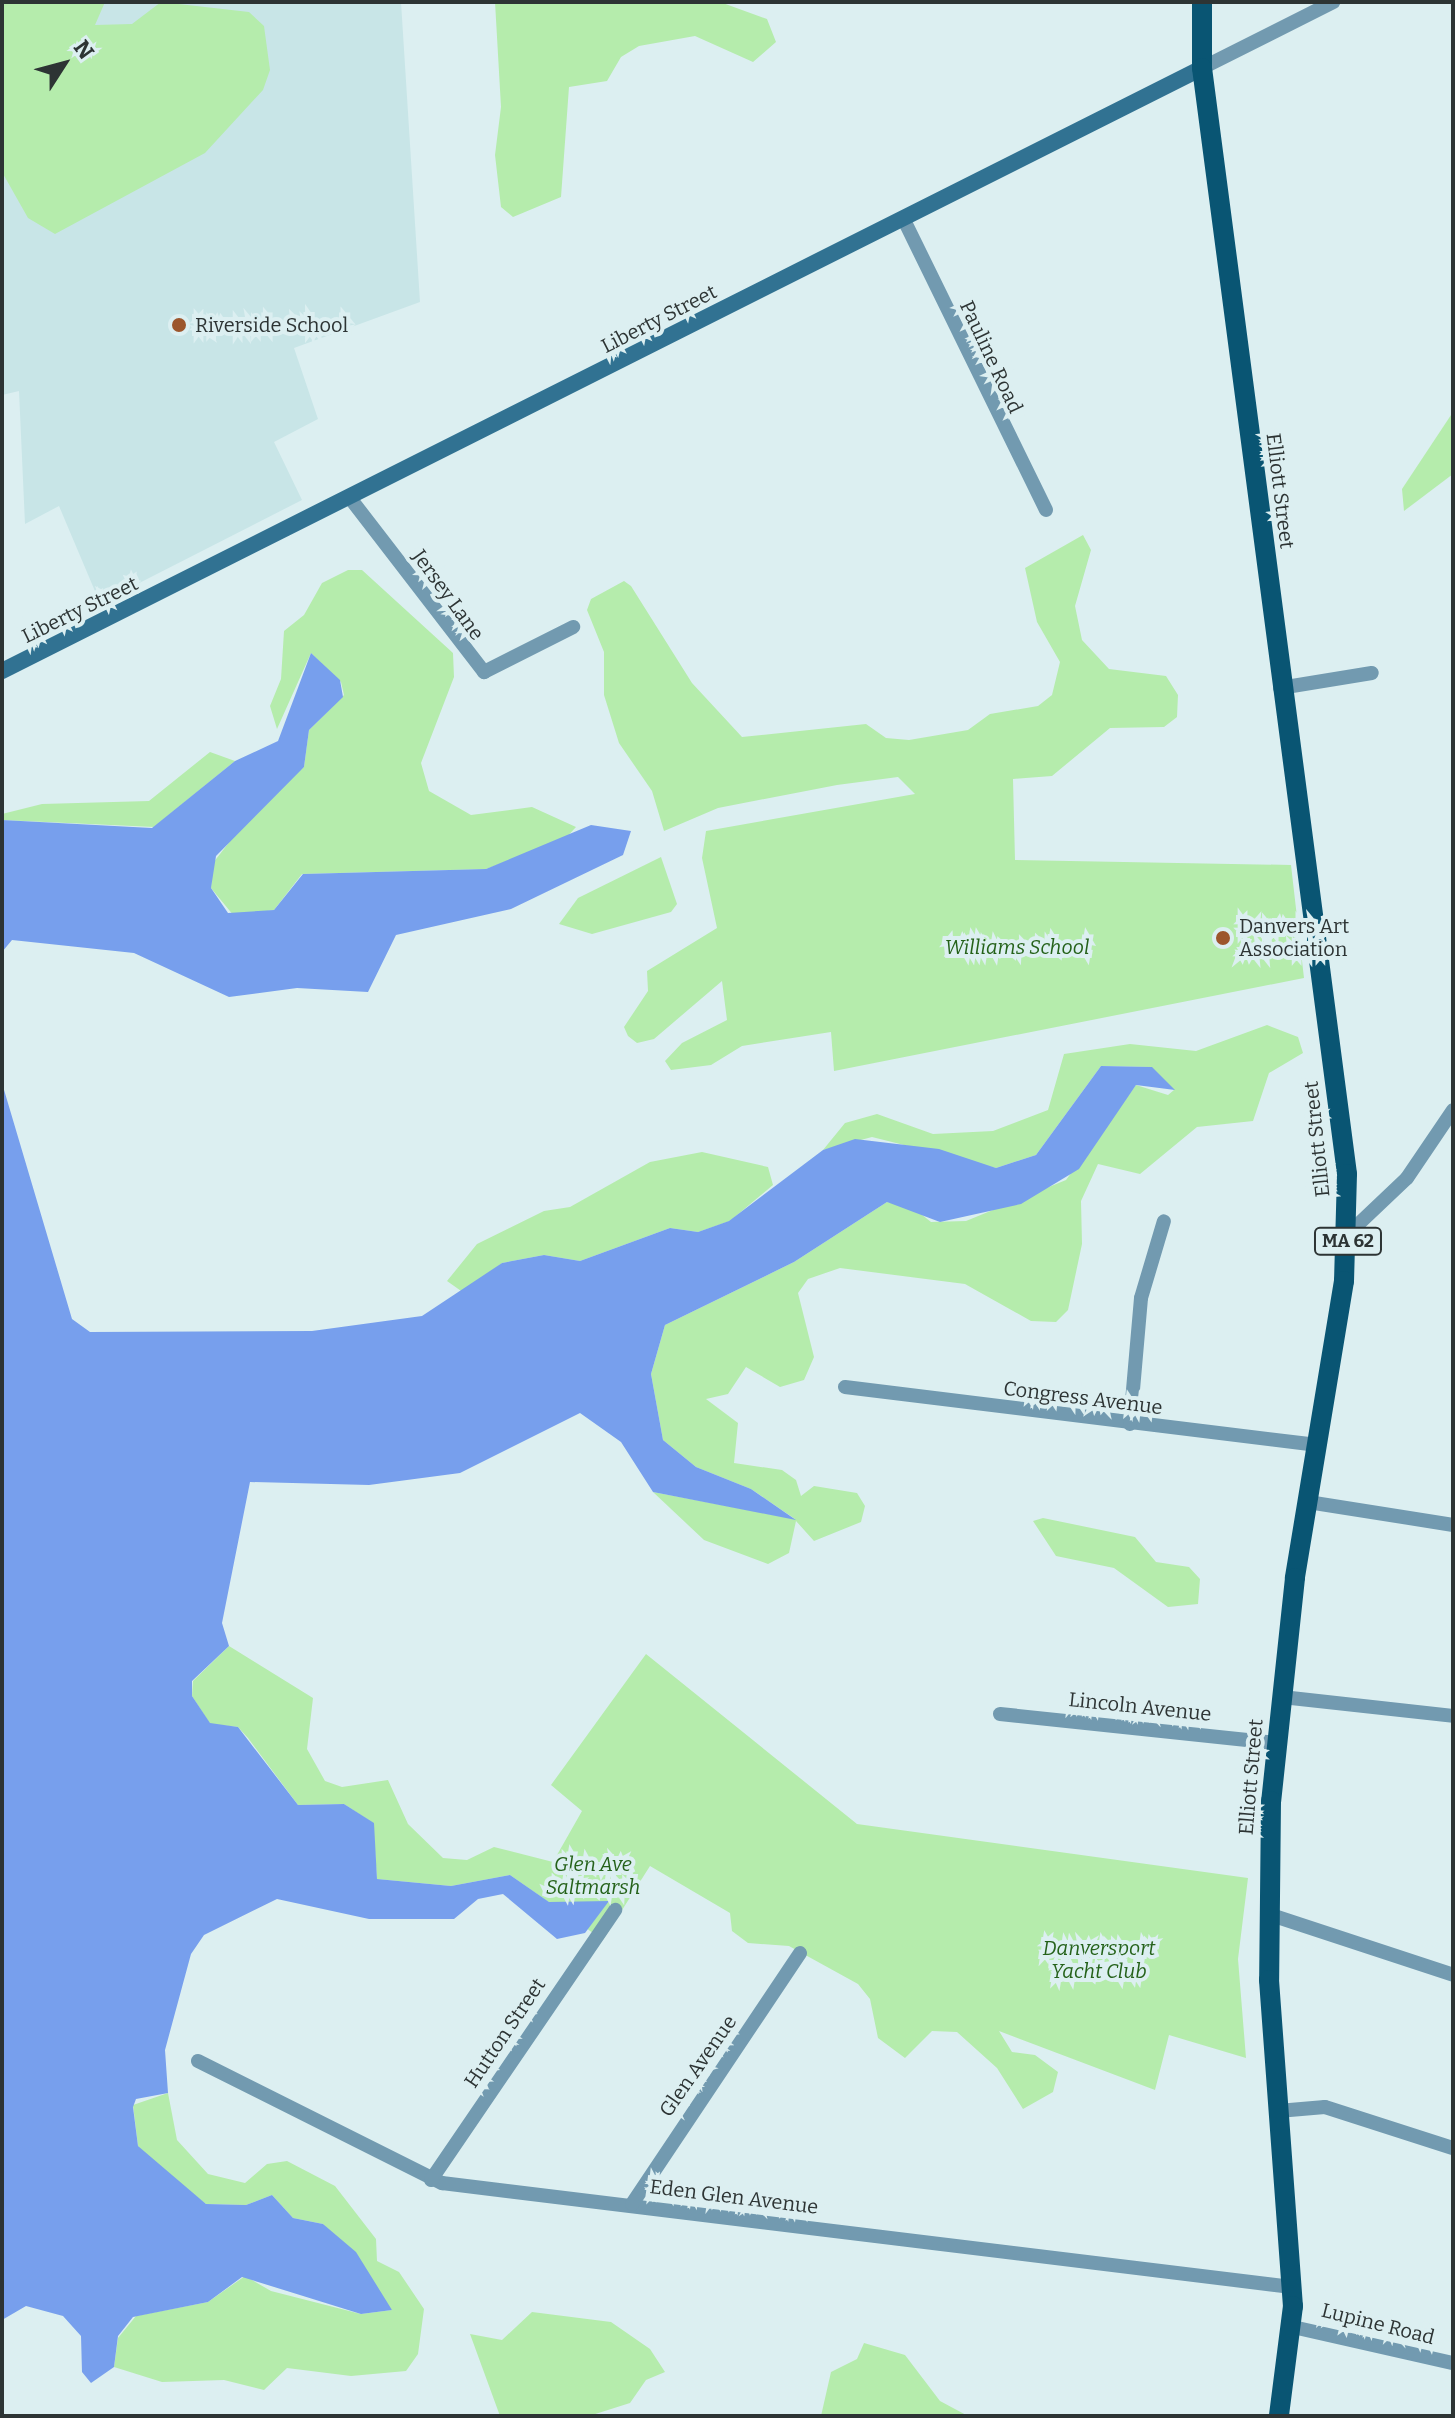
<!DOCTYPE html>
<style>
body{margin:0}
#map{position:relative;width:1455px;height:2418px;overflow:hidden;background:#dceff1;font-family:Bitter,serif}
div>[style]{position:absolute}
.built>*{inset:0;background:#c8e5e7}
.green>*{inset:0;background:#b5ecac}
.water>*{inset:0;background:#779fed}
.street>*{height:14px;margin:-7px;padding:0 7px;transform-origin:7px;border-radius:7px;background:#729ab0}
.secondary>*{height:16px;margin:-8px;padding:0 8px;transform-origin:8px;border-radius:8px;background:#317292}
.primary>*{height:20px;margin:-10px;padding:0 10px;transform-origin:10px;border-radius:10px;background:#095573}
.dots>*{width:22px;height:22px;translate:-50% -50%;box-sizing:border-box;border:4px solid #dceff1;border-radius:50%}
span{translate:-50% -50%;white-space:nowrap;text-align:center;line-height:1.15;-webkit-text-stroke:8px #dceff1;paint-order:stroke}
.shield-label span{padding:2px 6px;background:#dceff1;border:2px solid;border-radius:6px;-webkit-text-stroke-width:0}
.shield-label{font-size:18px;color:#2d3434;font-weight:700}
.street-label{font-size:20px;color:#2d3434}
.poi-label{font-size:20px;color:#2d3434}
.left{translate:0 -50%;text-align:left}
.park-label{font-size:20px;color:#25621a;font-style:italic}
.frame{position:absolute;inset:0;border:4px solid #2d3434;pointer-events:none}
.north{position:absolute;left:24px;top:24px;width:80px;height:80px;-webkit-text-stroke:6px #dceff1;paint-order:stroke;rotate:54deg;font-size:22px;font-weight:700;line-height:32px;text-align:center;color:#2d3434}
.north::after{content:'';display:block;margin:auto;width:28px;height:36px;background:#2d3434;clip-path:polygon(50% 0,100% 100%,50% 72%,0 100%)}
</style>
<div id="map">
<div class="built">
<div style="clip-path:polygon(2px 2px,401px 2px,420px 302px,294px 348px,318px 419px,274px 442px,302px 500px,100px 603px,59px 506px,25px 524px,19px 391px,2px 395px)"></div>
</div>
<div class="green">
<div style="clip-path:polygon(2px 2px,105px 2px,95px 25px,132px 24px,161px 2px,249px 12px,264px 26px,270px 70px,263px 90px,205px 153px,55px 234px,28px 218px,2px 172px)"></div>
<div style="clip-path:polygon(495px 2px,720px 2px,767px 19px,776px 42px,753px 62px,695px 36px,639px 46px,621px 57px,607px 81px,569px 87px,561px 197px,513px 217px,501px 207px,495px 155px,501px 107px)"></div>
<div style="clip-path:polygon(1453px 412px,1453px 474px,1404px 511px,1402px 489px)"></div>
<div style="clip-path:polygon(1083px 535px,1091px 550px,1075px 606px,1082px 640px,1109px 669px,1166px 676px,1178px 695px,1177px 717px,1164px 727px,1110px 728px,1052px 776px,1013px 779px,1015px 860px,1291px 865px,1304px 978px,834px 1071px,831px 1032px,742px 1046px,711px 1065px,671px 1070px,665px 1061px,682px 1043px,727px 1020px,722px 981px,654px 1039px,637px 1043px,628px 1036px,624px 1027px,648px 991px,647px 971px,717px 928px,702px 858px,706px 831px,915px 794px,898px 777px,837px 785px,718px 808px,664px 831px,652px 791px,619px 743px,604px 695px,604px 652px,587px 610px,591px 599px,624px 581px,631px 586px,692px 683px,742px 737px,866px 724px,886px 738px,909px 740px,968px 730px,990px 714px,1038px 706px,1052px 695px,1060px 662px,1037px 622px,1025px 568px)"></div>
<div style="clip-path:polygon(348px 570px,362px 570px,453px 653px,454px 677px,421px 763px,429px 791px,471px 815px,532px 807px,576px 827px,563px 841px,486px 869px,302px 874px,274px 910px,234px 916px,211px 888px,213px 863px,255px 809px,304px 767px,309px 730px,344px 695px,341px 682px,311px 653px,277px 729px,270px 706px,281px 679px,284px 631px,304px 615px,322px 583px)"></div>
<div style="clip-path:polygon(210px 752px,235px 761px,154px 827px,2px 820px,2px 814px,42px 804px,149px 801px)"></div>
<div style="clip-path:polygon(661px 857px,677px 904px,671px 912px,592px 934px,559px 924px,578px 898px)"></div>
<div style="clip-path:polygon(1267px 1025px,1298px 1037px,1303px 1053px,1269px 1073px,1253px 1121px,1197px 1127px,1140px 1174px,1098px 1164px,1081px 1201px,1082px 1244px,1068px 1310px,1056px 1322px,1031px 1321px,965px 1284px,840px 1268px,808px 1279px,798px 1293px,814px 1357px,804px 1380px,780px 1387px,746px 1367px,728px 1394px,706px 1399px,738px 1423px,734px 1463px,782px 1470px,796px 1480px,801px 1496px,814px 1486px,857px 1493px,865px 1506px,861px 1522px,814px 1541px,796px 1521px,789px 1553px,768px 1564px,704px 1540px,653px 1492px,795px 1519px,751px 1489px,696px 1467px,663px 1440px,651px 1374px,665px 1325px,794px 1262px,887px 1202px,911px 1206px,931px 1222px,966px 1221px,1066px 1180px,1136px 1085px,1168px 1095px,1174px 1090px,1151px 1067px,1101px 1066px,1036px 1155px,996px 1168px,872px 1137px,823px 1150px,845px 1123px,877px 1114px,933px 1134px,993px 1131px,1048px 1110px,1064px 1054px,1130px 1044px,1196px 1051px)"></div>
<div style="clip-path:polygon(702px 1152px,768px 1167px,773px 1185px,730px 1221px,698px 1232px,670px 1228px,580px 1261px,544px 1255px,502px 1263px,464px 1293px,447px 1281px,477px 1244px,544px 1211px,570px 1207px,650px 1162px)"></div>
<div style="clip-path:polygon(1043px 1518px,1135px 1537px,1156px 1562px,1189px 1567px,1200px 1579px,1198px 1604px,1168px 1607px,1114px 1568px,1056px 1556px,1033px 1521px)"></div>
<div style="clip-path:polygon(229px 1646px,313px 1698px,307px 1749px,325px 1781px,342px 1787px,388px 1780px,408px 1824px,443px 1858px,467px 1860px,494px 1847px,553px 1862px,582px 1811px,551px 1785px,646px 1654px,857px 1824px,1248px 1878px,1238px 1959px,1246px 2058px,1169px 2035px,1155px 2090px,999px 2031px,1012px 2052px,1035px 2055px,1058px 2072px,1053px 2092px,1023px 2109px,997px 2068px,957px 2032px,932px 2031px,905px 2058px,878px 2038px,870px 1999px,858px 1984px,789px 1946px,748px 1943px,732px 1931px,730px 1913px,650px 1866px,603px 1940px,510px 1875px,451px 1886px,377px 1879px,373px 1823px,344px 1804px,298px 1805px,248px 1738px,238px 1727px,210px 1724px,192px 1696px,193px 1681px)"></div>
<div style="clip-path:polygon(168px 2093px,177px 2140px,208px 2174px,245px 2183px,267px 2164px,287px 2161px,335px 2186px,376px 2239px,377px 2261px,399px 2272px,424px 2309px,418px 2354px,406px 2371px,351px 2376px,287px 2368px,264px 2390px,224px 2380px,162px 2382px,114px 2367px,118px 2338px,136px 2316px,208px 2302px,245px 2276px,271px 2291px,361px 2314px,392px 2310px,323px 2224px,293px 2218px,272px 2195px,246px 2205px,206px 2204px,147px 2158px,138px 2146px,133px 2105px)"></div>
<div style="clip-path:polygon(532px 2312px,611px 2322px,650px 2349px,665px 2372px,646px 2380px,630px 2403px,589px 2416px,500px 2416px,470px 2334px,502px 2340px)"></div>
<div style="clip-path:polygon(864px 2343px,905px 2355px,940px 2401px,968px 2416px,821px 2416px,831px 2372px,857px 2359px)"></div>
</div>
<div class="water">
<div style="clip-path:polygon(311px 653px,340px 680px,343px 697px,309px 730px,304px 767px,216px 856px,211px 888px,228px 913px,274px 910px,303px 874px,486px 869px,591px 825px,631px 831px,623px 855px,511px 909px,396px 935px,368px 992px,297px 988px,229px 997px,134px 953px,12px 940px,2px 952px,2px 820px,152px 828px,235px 761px,278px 741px)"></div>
<div style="clip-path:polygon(1101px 1066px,1152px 1067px,1175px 1090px,1136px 1085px,1079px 1169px,1021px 1204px,940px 1222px,887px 1202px,794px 1262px,665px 1325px,651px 1374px,663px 1440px,696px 1467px,751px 1489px,796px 1520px,653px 1492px,621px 1442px,580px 1413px,460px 1473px,369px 1485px,250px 1482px,222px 1623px,229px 1646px,192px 1681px,192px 1696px,210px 1723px,238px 1727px,298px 1805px,344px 1804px,374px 1823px,377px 1879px,451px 1886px,510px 1875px,549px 1902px,609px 1901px,585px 1933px,557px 1939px,503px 1894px,478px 1899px,454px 1919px,369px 1919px,277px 1899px,204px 1935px,191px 1954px,165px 2050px,168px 2093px,136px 2099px,133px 2107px,138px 2146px,206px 2204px,246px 2205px,272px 2195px,293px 2218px,323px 2224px,356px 2252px,392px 2310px,361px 2314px,242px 2277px,208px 2302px,133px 2317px,118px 2336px,114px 2367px,91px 2383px,82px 2372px,81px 2336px,63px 2316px,26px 2306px,2px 2320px,2px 1083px,72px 1319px,90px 1332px,312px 1331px,422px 1316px,502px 1263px,544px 1255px,580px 1261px,670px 1228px,698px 1232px,729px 1221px,823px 1150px,855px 1139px,939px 1149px,996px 1168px,1036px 1155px)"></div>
</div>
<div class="street">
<div style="left:1202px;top:68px;width:147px;rotate:-26.7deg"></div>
<div style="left:903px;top:218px;width:325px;rotate:63.9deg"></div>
<div style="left:350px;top:498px;width:220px;rotate:52.4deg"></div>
<div style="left:484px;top:672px;width:100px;rotate:-26.8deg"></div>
<div style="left:1280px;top:688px;width:93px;rotate:-9.3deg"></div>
<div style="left:1348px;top:1234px;width:81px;rotate:-43.5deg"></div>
<div style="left:1407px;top:1178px;width:82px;rotate:-55.9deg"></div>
<div style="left:845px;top:1387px;width:476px;rotate:7deg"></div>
<div style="left:1130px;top:1424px;width:126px;rotate:-85deg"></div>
<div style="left:1141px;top:1298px;width:80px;rotate:-73.4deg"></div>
<div style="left:1308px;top:1502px;width:147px;rotate:9deg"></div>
<div style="left:1282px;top:1697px;width:172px;rotate:6.3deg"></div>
<div style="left:1000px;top:1714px;width:278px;rotate:6deg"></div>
<div style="left:1268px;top:1914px;width:195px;rotate:18.2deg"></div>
<div style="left:198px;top:2061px;width:273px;rotate:26.6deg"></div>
<div style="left:442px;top:2183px;width:856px;rotate:6.98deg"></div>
<div style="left:1278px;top:2111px;width:47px;rotate:-4.9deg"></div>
<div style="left:1325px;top:2107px;width:134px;rotate:17.8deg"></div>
<div style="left:431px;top:2180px;width:327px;rotate:-55.7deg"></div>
<div style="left:632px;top:2204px;width:302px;rotate:-56.2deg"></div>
<div style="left:1293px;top:2327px;width:164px;rotate:12.7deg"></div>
</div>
<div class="secondary">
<div style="left:2px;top:671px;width:1343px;rotate:-26.68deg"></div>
</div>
<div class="primary">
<div style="left:1202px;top:2px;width:66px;rotate:90deg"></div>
<div style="left:1202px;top:68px;width:1115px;rotate:82.53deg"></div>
<div style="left:1347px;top:1174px;width:107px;rotate:91.6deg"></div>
<div style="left:1344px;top:1281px;width:301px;rotate:99.4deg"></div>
<div style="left:1295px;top:1578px;width:224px;rotate:96.1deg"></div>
<div style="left:1271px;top:1801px;width:179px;rotate:90.6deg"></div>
<div style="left:1269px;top:1980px;width:327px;rotate:85.8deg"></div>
<div style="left:1293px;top:2306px;width:111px;rotate:97.3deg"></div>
</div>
<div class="dots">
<div style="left:179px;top:325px;background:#9c562c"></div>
<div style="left:1223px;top:938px;background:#9c562c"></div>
</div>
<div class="shield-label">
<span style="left:1348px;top:1241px">MA 62</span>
</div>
<div class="street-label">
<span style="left:659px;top:319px;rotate:-27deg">Liberty Street</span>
<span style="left:991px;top:357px;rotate:65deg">Pauline Road</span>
<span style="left:1280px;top:491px;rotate:83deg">Elliott Street</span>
<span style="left:448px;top:595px;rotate:54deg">Jersey Lane</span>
<span style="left:80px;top:610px;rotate:-26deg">Liberty Street</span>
<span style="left:1317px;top:1139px;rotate:-96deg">Elliott Street</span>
<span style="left:1083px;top:1398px;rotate:7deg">Congress Avenue</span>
<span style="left:1140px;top:1707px;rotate:6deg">Lincoln Avenue</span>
<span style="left:1251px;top:1777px;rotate:-85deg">Elliott Street</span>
<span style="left:505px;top:2033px;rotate:-56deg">Hutton Street</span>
<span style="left:698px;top:2066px;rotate:-55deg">Glen Avenue</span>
<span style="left:734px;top:2197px;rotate:7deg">Eden Glen Avenue</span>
<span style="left:1378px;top:2324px;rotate:14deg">Lupine Road</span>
</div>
<div class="poi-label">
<span class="left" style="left:195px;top:325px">Riverside School</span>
<span class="left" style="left:1239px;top:938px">Danvers Art<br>Association</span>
</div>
<div class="park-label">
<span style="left:1017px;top:947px">Williams School</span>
<span style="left:593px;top:1876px">Glen Ave<br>Saltmarsh</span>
<span style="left:1099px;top:1960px">Danversport<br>Yacht Club</span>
</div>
<div class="frame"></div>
<div class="north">N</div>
</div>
